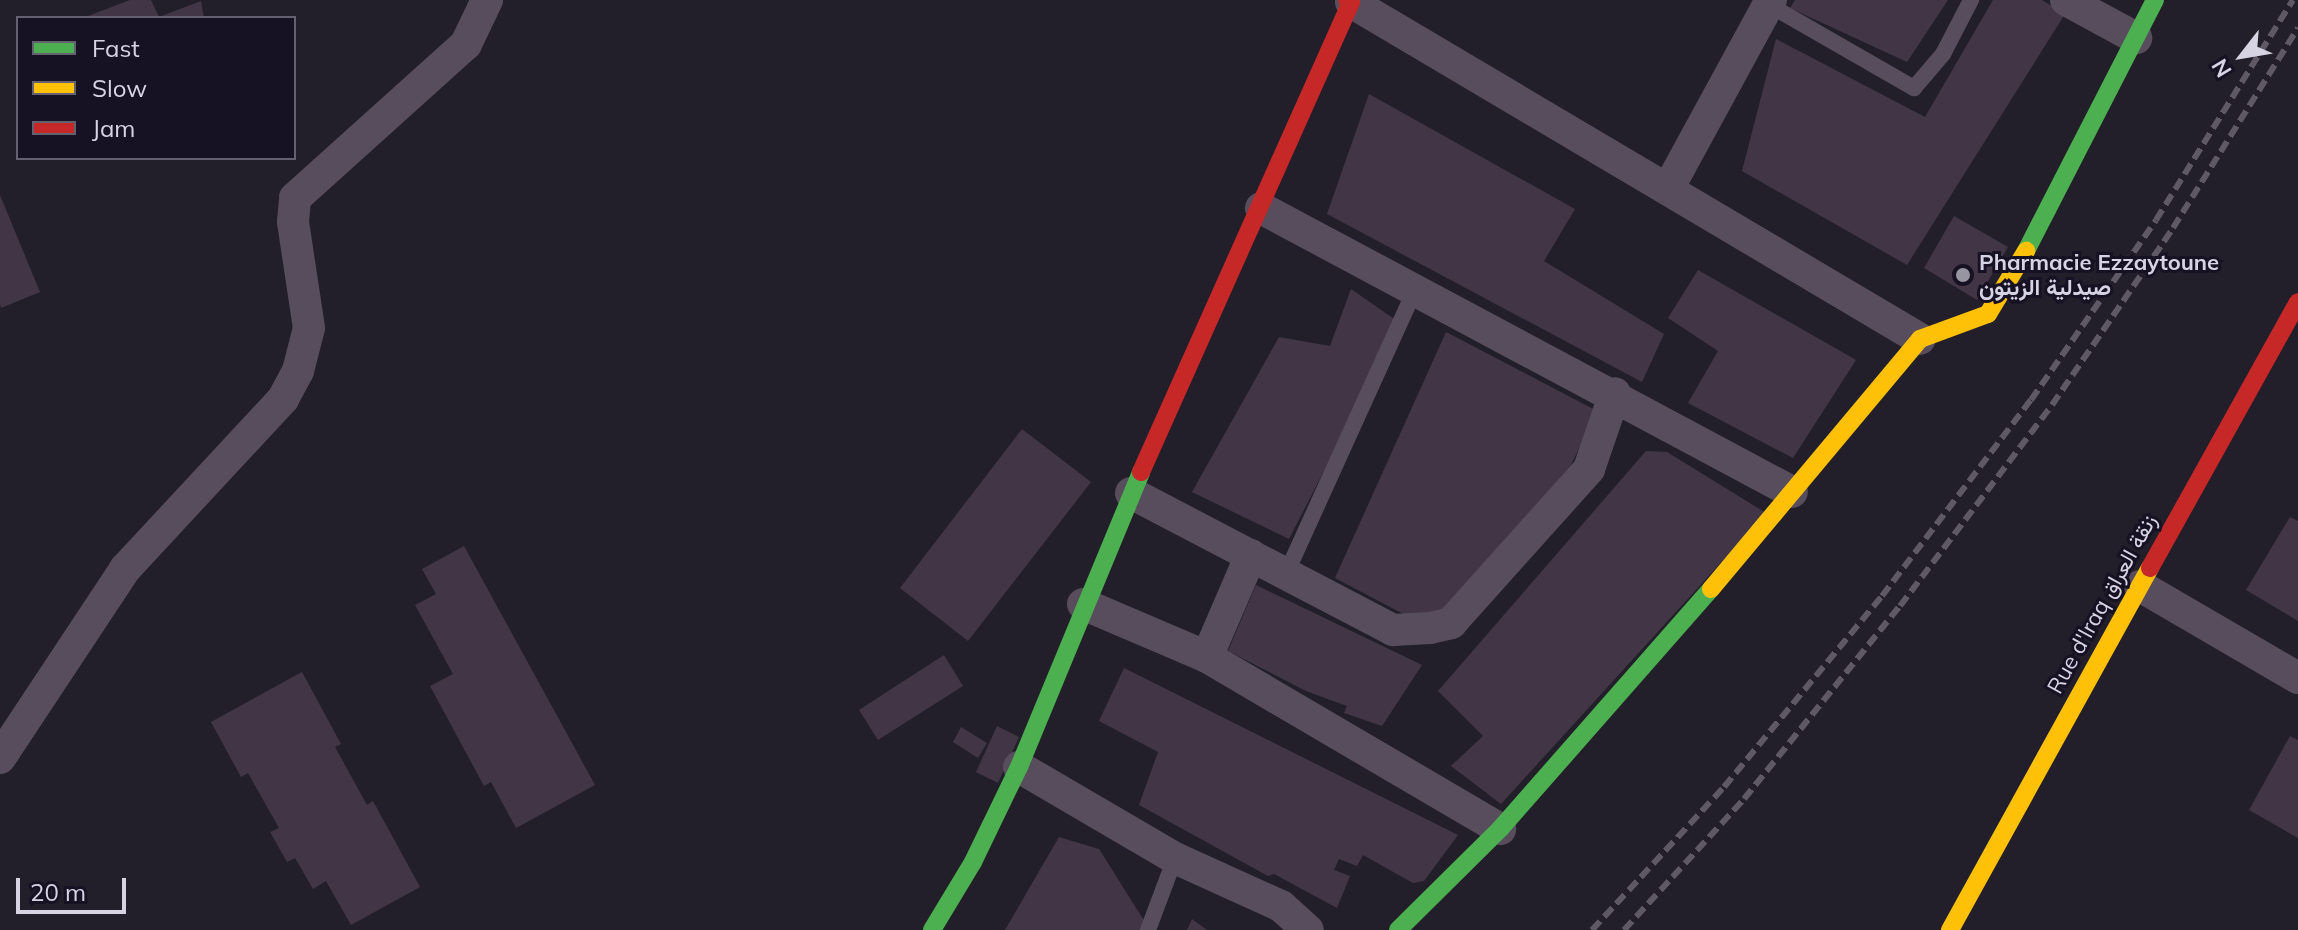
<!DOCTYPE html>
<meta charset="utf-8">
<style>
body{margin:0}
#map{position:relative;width:2298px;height:930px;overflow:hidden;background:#221f2a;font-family:Mulish,Vazirmatn,sans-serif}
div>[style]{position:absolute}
.building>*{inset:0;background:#423646}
.lane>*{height:16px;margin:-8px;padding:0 8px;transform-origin:8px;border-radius:8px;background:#584d5c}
.street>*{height:32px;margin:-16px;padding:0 16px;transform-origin:16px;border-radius:16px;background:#584d5c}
.fast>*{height:18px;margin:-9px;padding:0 9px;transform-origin:9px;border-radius:9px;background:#4caf50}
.slow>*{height:18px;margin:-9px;padding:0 9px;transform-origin:9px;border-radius:9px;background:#ffc107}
.jam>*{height:18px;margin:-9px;padding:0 9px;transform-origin:9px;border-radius:9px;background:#c62828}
.rail>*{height:6px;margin-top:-3px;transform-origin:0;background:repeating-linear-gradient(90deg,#5f5965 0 12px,transparent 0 18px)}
.dots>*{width:22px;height:22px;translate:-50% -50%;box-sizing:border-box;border:4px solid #161224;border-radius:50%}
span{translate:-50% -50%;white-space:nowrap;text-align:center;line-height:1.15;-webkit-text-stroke:6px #161224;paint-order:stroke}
.poi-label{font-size:22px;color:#d6d4e2;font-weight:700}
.left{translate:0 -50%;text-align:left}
.street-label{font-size:22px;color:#d6d4e2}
.legend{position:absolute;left:16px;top:16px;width:280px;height:144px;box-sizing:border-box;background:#161224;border:2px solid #636070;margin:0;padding:10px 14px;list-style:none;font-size:24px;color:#d6d4e2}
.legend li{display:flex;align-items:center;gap:16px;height:40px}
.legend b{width:40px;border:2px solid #636070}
.north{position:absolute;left:2202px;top:16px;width:80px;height:80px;-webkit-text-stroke:6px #161224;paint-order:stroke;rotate:239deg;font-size:22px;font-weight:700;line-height:32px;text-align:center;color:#d6d4e2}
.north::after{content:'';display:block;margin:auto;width:28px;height:36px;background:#d6d4e2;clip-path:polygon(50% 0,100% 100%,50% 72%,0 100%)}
.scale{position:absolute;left:16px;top:878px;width:110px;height:36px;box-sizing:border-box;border:4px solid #d6d4e2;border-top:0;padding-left:10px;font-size:24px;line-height:28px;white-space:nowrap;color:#d6d4e2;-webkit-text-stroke:6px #161224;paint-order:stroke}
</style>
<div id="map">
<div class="building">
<div style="clip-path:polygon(130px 0,151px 0,159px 17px,201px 1px,204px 18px,83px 18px)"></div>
<div style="clip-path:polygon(1795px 0,1948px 0,1907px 62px,1790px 8px)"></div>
<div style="clip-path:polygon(1993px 0,2042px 0,2065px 14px,1907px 265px,1742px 171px,1776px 39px,1925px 117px)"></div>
<div style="clip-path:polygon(1369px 94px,1575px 209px,1544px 261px,1664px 334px,1642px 382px,1327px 214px)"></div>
<div style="clip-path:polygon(0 195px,40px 292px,1px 308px,0 304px)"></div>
<div style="clip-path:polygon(1954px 216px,2008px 247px,1977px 300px,1924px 268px)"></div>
<div style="clip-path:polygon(1698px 270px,1856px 360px,1793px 458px,1688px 403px,1718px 351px,1668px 318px)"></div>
<div style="clip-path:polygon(1351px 289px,1400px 323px,1289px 539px,1192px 492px,1279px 337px,1330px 346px)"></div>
<div style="clip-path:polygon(1446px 332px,1597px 411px,1571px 465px,1430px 628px,1335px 578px)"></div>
<div style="clip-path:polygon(1022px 429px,1091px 482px,968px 641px,900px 588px)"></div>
<div style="clip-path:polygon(1646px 451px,1667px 452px,1766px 513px,1501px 804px,1451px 766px,1483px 736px,1438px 691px)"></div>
<div style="clip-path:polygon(2290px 517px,2298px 521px,2298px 621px,2246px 590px)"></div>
<div style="clip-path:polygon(464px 546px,595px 785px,516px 828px,491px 782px,484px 786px,430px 686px,453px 674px,415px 605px,436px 594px,422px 569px)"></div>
<div style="clip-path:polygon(1256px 585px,1422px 665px,1382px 726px,1344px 713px,1347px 706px,1306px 691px,1228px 651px)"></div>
<div style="clip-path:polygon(944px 655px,963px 686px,878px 740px,859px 710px)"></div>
<div style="clip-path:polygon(1124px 668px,1458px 835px,1424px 881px,1413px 883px,1363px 855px,1357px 866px,1339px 859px,1334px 870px,1350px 876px,1337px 908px,1274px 874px,1268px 876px,1139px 805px,1158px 752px,1099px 721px)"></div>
<div style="clip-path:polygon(302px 672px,341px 744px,335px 747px,367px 805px,373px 801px,420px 887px,351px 925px,326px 881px,313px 889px,295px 858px,287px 862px,270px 832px,279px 828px,248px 773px,241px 777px,211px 722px)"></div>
<div style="clip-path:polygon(997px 726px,1019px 737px,998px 783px,976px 772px)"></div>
<div style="clip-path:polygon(961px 727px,987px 743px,978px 758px,953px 742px)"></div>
<div style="clip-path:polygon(2290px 736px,2298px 740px,2298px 838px,2249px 810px)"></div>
<div style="clip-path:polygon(1059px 837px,1099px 849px,1145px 922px,1141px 930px,1005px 930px)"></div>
<div style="clip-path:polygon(1192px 919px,1207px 930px,1187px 930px)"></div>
</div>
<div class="lane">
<div style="left:1766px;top:3px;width:171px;rotate:29.9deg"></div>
<div style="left:1914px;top:88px;width:45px;rotate:-49.5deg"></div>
<div style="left:1943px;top:54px;width:61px;rotate:-62.6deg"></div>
<div style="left:1286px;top:574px;width:313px;rotate:-65.6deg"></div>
<div style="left:1148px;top:930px;width:77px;rotate:-69.4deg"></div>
</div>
<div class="street">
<div style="left:2066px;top:0;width:80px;rotate:28.5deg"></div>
<div style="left:1351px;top:2px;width:661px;rotate:30.64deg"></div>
<div style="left:1669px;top:187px;width:213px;rotate:-61.4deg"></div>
<div style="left:1261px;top:208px;width:602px;rotate:28.14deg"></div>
<div style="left:1131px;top:493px;width:296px;rotate:27.6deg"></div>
<div style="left:1393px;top:630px;width:37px;rotate:-3deg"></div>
<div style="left:1430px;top:628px;width:22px;rotate:-13deg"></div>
<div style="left:1451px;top:623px;width:207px;rotate:-48.1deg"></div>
<div style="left:1589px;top:469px;width:80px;rotate:-71.1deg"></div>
<div style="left:2140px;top:586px;width:183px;rotate:30.2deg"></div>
<div style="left:1083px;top:604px;width:135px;rotate:23.1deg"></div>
<div style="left:1207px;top:657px;width:340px;rotate:30.4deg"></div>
<div style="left:1207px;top:657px;width:111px;rotate:-66.7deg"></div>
<div style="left:0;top:758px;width:227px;rotate:-56.5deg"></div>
<div style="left:125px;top:569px;width:232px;rotate:-47.1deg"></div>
<div style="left:283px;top:399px;width:32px;rotate:-62deg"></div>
<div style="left:298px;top:371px;width:44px;rotate:-75.7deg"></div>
<div style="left:309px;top:328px;width:107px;rotate:-98.6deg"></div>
<div style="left:293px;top:222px;width:24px;rotate:-85deg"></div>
<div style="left:295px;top:198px;width:230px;rotate:-42deg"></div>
<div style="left:466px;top:44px;width:49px;rotate:-64.5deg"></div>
<div style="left:1019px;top:767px;width:181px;rotate:30.3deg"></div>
<div style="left:1175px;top:858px;width:116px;rotate:24.4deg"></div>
<div style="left:1281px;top:906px;width:36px;rotate:42deg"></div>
</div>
<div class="fast">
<div style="left:2026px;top:251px;width:282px;rotate:-62.8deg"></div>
<div style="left:932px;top:930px;width:79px;rotate:-58.9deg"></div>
<div style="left:973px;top:862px;width:106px;rotate:-64.2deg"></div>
<div style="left:1019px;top:767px;width:319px;rotate:-67.5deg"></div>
<div style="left:1398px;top:930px;width:144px;rotate:-44.7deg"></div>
<div style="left:1500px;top:829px;width:320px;rotate:-48.7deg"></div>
</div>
<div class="slow">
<div style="left:1711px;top:589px;width:326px;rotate:-50.1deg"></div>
<div style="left:1920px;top:339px;width:72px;rotate:-20.2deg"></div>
<div style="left:1988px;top:314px;width:74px;rotate:-58.9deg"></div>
<div style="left:1950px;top:930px;width:414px;rotate:-61.1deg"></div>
</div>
<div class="jam">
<div style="left:1141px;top:472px;width:515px;rotate:-65.92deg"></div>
<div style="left:1351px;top:2px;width:4px;rotate:-153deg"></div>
<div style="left:2150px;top:568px;width:304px;rotate:-60.9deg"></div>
</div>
<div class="rail">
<div style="left:1592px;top:930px;width:195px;rotate:-47.3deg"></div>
<div style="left:1724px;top:787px;width:248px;rotate:-50.4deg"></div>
<div style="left:1882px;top:596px;width:246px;rotate:-52.8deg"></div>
<div style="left:2031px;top:400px;width:219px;rotate:-55.2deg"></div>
<div style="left:2156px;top:220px;width:259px;rotate:-58.1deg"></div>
<div style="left:1624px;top:930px;width:178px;rotate:-47.5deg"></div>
<div style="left:1744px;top:799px;width:248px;rotate:-51.1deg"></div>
<div style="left:1900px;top:606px;width:252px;rotate:-52.9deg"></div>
<div style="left:2052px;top:405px;width:214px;rotate:-55.6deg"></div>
<div style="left:2173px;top:228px;width:236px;rotate:-58deg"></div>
</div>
<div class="dots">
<div style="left:1963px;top:275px;background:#9795a2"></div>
</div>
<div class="poi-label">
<span class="left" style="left:1979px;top:275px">Pharmacie Ezzaytoune<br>صيدلية الزيتون</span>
</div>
<div class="street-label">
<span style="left:2102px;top:604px;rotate:-61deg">Rue d'Iraq زنقة العراق</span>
</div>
<ul class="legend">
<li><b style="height:10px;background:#4caf50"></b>Fast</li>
<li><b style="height:10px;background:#ffc107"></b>Slow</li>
<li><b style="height:10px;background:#c62828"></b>Jam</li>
</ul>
<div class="north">N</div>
<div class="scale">20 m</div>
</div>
